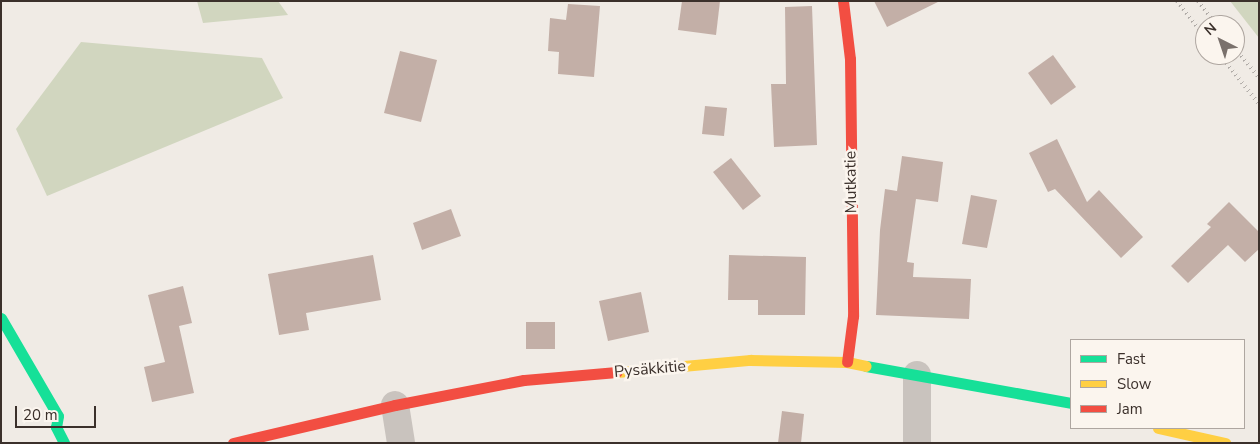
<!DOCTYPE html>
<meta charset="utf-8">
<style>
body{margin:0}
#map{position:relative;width:1260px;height:444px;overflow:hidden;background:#f0ebe5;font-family:"Nunito Sans",sans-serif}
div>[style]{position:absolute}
.green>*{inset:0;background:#d1d6bf}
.building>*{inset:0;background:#c3afa7}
.street>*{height:28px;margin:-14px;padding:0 14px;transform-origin:14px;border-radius:14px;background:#c9c3be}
.fast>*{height:11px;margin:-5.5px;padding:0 5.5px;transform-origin:5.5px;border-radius:5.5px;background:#16e098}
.slow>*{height:11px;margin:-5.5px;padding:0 5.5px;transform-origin:5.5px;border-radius:5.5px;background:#ffcf43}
.jam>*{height:11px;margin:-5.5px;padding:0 5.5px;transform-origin:5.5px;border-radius:5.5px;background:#f24e42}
.rail>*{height:4px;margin-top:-2px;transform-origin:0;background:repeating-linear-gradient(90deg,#b1aca8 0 1px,transparent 0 5px)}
span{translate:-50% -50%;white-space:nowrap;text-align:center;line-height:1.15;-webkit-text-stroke:5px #fbf5ee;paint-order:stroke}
.street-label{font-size:16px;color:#3b302b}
.frame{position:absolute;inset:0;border:2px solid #3b302b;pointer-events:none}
.legend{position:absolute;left:1070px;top:339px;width:175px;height:90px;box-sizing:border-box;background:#fbf5ee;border:1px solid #aea6a0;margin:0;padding:6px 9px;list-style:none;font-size:15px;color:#3b302b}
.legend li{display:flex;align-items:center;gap:10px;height:25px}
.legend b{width:25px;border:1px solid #aea6a0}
.north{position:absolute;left:1195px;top:15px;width:50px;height:50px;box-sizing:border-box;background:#fbf5ee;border:1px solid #aea6a0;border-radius:50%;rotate:319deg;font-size:14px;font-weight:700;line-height:20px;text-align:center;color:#3b302b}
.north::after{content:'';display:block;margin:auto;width:18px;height:22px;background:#7a716c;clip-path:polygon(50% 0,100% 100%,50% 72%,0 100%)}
.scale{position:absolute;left:15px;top:406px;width:81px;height:22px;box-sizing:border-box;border:2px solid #3b302b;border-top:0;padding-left:6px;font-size:15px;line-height:18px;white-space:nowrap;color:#3b302b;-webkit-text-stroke:4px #fbf5ee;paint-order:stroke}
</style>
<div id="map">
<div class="green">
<div style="clip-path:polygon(197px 1px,278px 1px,288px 15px,203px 23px)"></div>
<div style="clip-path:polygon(1230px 1px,1259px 1px,1259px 38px)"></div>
<div style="clip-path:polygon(81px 42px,262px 58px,283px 98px,47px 196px,16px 129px)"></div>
</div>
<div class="building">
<div style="clip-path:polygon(682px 1px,720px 1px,716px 35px,678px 30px)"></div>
<div style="clip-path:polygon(874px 1px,940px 1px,887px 27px)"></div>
<div style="clip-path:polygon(568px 4px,600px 6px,594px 77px,558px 74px,559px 52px,548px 51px,550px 18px,566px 20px)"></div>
<div style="clip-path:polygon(812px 6px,817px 145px,774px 147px,771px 84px,786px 84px,785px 7px)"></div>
<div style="clip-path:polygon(400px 51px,437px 60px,421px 122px,384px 113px)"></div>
<div style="clip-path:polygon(1053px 55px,1076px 87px,1051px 105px,1028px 73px)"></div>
<div style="clip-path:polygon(705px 106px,727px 108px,724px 136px,702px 134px)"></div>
<div style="clip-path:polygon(1057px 139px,1087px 202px,1099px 190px,1143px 237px,1121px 258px,1055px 189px,1048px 192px,1029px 153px)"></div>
<div style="clip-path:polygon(902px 156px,943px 162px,938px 202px,916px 199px,907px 262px,914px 263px,913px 277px,971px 279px,969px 319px,876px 315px,880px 230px,885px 189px,897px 191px)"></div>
<div style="clip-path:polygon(731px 158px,761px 196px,743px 210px,713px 172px)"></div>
<div style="clip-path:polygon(971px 195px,997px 200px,987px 248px,962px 244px)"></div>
<div style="clip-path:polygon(1229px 202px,1259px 232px,1259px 249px,1245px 262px,1228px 245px,1188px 283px,1171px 266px,1211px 227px,1207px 224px)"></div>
<div style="clip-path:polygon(451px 209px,461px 236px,422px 250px,413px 223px)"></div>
<div style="clip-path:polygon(373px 255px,381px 300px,306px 313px,309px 330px,279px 335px,268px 274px)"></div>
<div style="clip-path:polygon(729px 255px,806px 257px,805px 315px,758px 315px,758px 300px,728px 300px)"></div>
<div style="clip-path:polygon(183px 286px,192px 323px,179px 326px,194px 393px,152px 402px,144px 367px,165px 362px,148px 295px)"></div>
<div style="clip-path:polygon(641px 292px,649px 332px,608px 341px,599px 301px)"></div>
<div style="clip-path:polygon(526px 322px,555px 322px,555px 349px,526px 349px)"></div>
<div style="clip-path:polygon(782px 411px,804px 414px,801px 443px,778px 443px)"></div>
</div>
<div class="street">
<div style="left:917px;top:375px;width:68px;rotate:90deg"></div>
<div style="left:395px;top:405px;width:38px;rotate:81deg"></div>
</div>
<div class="fast">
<div style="left:1px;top:318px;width:113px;rotate:59.8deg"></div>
<div style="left:58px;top:416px;width:11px;rotate:100deg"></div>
<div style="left:56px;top:427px;width:18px;rotate:63deg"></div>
<div style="left:866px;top:366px;width:208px;rotate:10.2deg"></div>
</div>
<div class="slow">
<div style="left:617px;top:372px;width:134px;rotate:-5.2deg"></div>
<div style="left:750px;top:360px;width:97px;rotate:1.2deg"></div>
<div style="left:847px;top:362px;width:19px;rotate:12deg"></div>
<div style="left:1158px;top:428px;width:69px;rotate:12.6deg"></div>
</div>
<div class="jam">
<div style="left:843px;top:1px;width:58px;rotate:83.1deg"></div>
<div style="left:850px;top:59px;width:257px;rotate:89.3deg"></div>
<div style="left:853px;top:316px;width:46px;rotate:97.4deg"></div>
<div style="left:233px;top:443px;width:166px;rotate:-13.2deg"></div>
<div style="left:395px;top:405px;width:131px;rotate:-11deg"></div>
<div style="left:524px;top:380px;width:93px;rotate:-4.9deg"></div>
</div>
<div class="rail">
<div style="left:1177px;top:1px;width:46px;rotate:52.1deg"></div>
<div style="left:1198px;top:1px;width:31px;rotate:52deg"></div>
<div style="left:1235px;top:48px;width:38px;rotate:51deg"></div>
<div style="left:1220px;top:55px;width:63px;rotate:51.5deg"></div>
</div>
<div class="street-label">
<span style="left:851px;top:182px;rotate:-91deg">Mutkatie</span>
<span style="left:650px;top:369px;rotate:-5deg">Pysäkkitie</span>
</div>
<div class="frame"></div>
<ul class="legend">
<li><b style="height:6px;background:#16e098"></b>Fast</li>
<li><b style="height:6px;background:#ffcf43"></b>Slow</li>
<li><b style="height:6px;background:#f24e42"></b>Jam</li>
</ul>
<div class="north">N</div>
<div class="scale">20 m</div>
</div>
